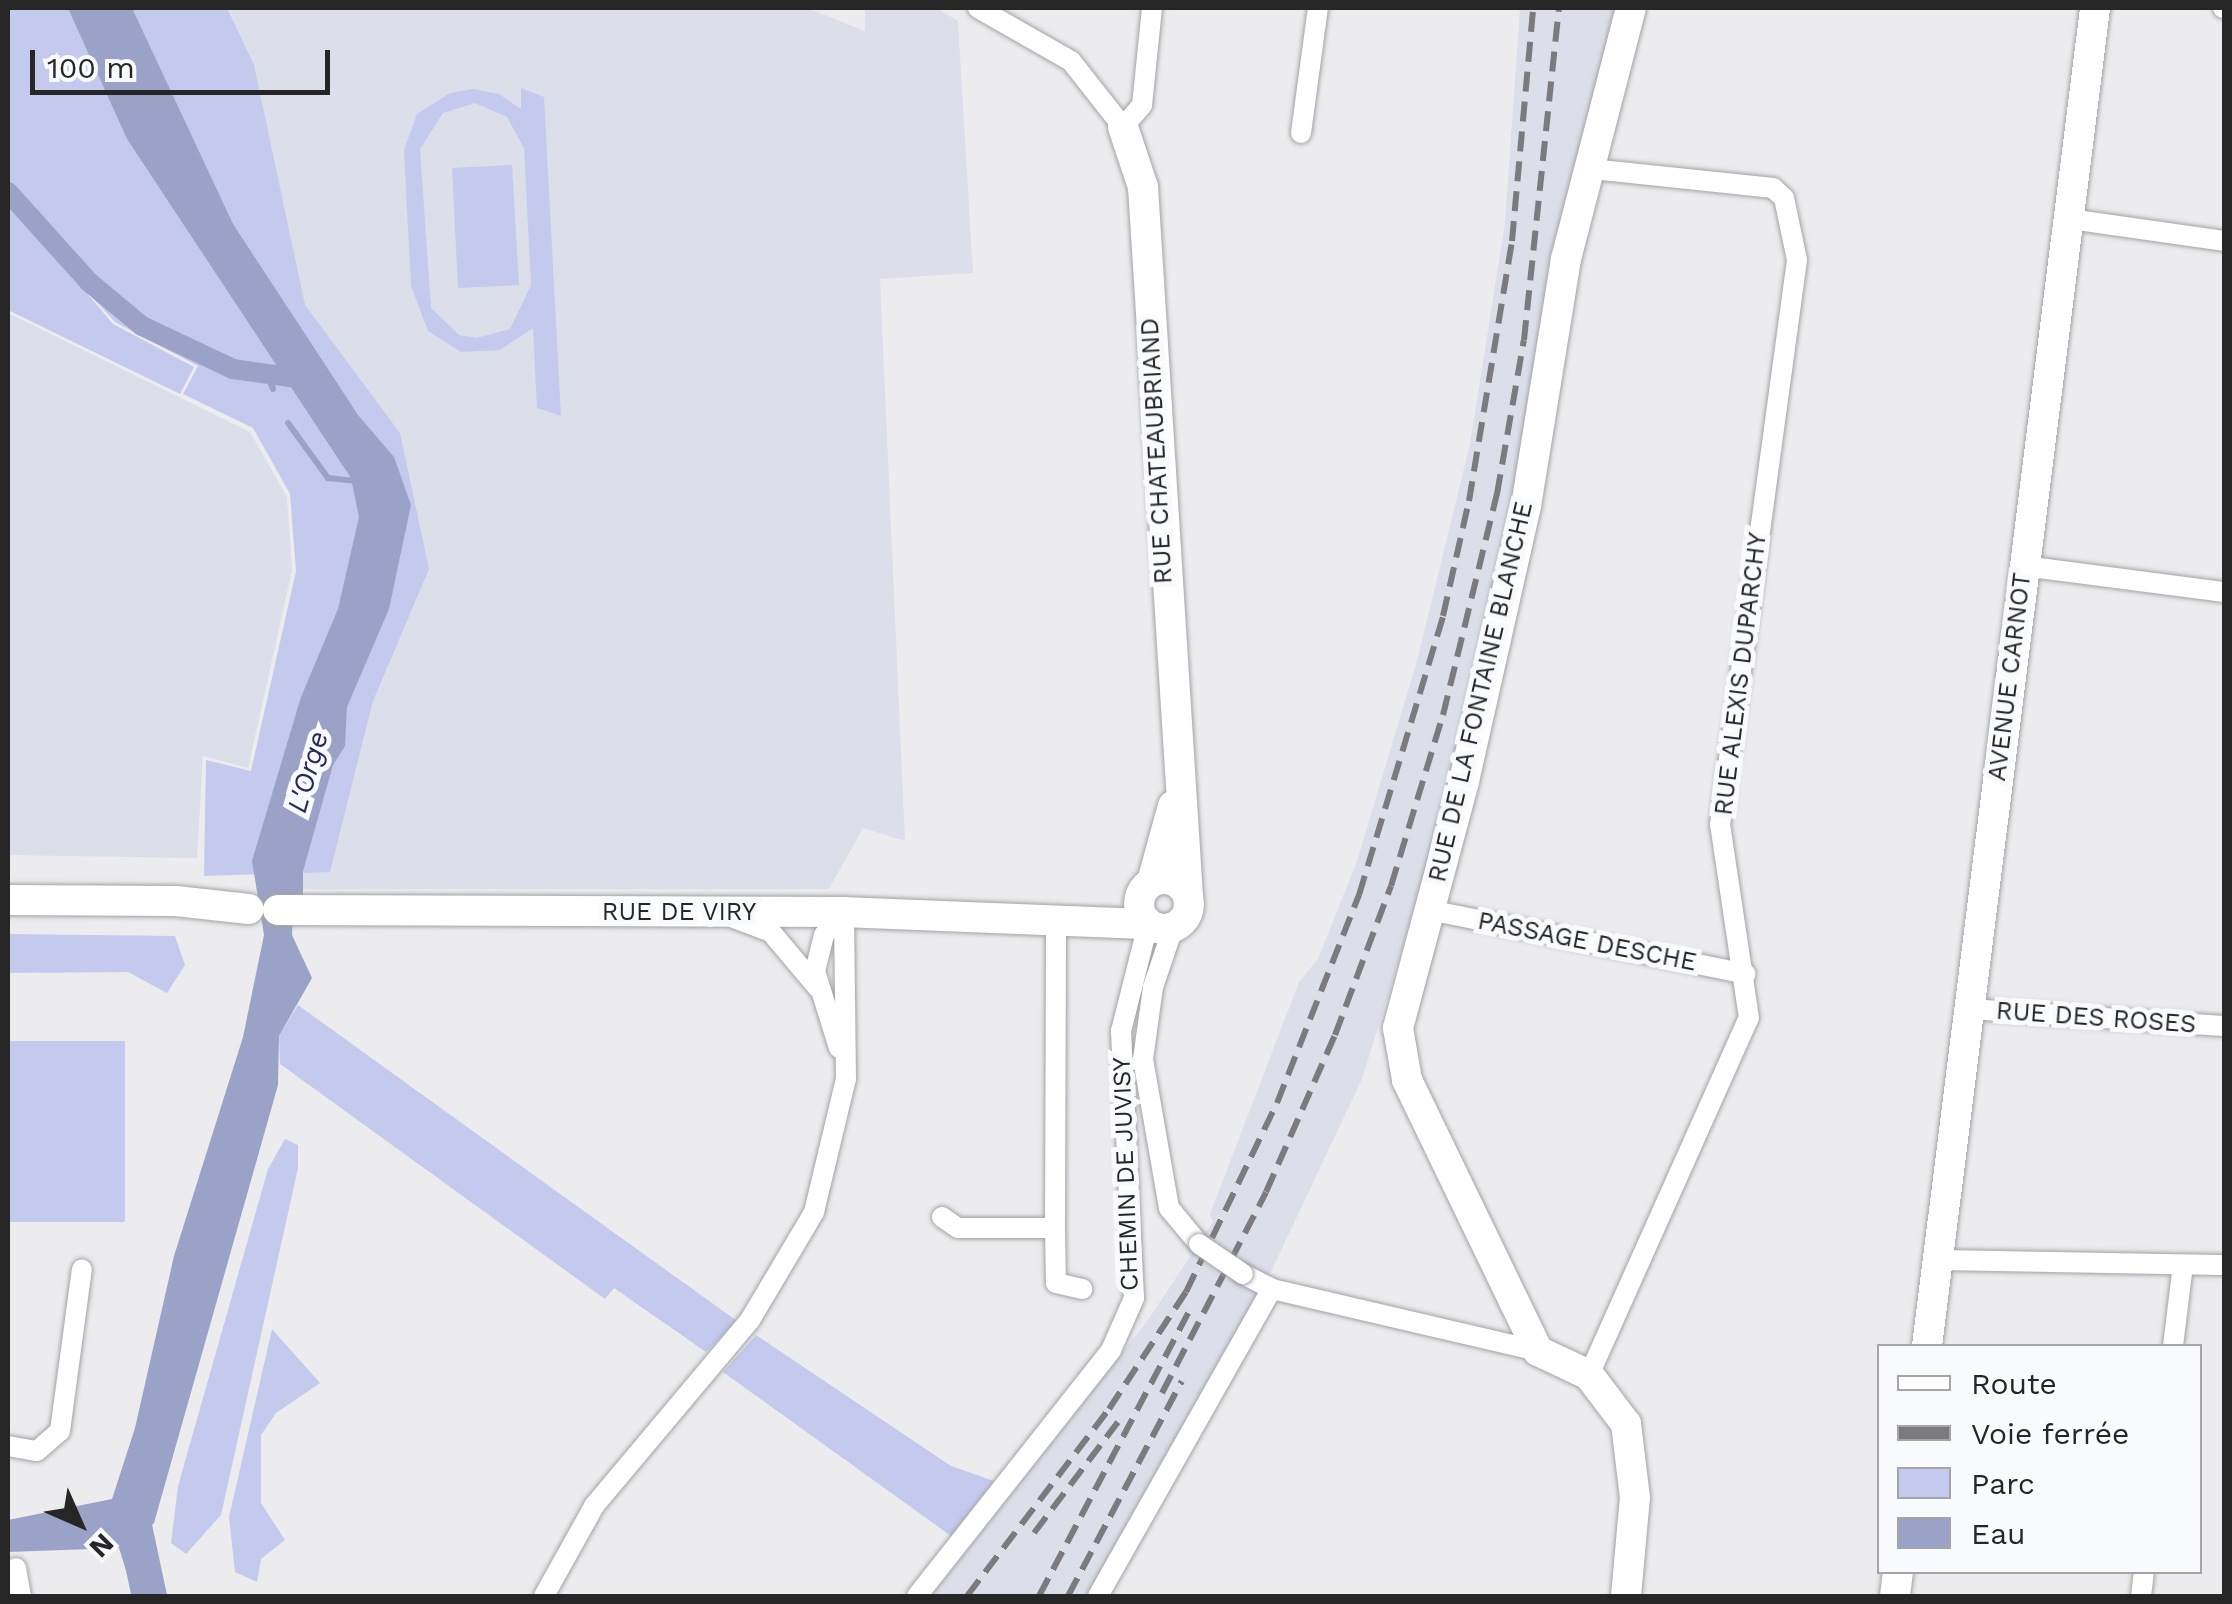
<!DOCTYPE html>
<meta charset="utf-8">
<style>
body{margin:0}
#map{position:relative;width:2232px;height:1604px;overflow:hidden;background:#ececef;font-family:"Work Sans",sans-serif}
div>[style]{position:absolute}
.built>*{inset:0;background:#dcdfe9}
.green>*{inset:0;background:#c3caed}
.water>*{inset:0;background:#9ba2c7}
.stream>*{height:6px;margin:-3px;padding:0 3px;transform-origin:3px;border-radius:3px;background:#9ba2c7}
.canal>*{height:20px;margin:-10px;padding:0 10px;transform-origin:10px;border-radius:10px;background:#9ba2c7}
.river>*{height:35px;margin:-17.5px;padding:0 17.5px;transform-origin:17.5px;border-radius:17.5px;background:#9ba2c7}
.roads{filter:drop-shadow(0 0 2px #a3a3a6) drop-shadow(0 0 2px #a3a3a6)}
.street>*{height:20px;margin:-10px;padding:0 10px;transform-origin:10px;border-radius:10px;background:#fff}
.secondary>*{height:30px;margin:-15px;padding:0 15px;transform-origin:15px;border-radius:15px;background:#fff}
.secondary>.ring{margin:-15px;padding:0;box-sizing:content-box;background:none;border:30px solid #fff;border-radius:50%}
.rail>*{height:6px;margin-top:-3px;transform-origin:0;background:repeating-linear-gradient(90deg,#7b7b7d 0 20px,transparent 0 30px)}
.bridges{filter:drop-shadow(0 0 2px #a3a3a6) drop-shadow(0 0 2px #a3a3a6)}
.street-bridge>*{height:20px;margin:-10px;padding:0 10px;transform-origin:10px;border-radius:10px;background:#fff}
span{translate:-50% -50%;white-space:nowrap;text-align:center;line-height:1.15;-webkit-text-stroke:10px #f9fafd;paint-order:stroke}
.street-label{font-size:25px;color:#262627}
.water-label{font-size:28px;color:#252959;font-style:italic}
.frame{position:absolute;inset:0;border:10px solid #262627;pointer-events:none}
.legend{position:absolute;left:1877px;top:1344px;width:325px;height:230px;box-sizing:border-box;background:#f9fafd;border:2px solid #a5a5a7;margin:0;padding:12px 18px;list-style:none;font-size:30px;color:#262627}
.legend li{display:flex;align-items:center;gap:20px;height:50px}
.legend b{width:50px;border:2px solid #a5a5a7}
.north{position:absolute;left:30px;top:1474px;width:100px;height:100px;-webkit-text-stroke:8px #f9fafd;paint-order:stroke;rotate:135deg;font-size:28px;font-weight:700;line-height:40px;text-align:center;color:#262627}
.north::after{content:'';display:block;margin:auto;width:35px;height:45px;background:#262627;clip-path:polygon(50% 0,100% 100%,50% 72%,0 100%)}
.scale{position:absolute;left:30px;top:50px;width:300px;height:45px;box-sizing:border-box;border:5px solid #262627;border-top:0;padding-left:12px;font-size:30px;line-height:35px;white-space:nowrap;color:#262627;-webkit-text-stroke:8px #f9fafd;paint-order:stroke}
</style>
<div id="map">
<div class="built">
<div style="clip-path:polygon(93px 8px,807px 8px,865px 31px,865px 8px,936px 8px,958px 21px,973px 273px,880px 279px,905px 841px,863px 828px,829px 889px,278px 889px,383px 537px)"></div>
<div style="clip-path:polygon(1520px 8px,1624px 8px,1471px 699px,1437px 837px,1362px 1079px,1267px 1280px,1089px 1596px,931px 1596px,1148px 1320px,1213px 1222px,1210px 1214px,1299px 982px,1318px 959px,1357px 861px,1417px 661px,1470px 444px,1505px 223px)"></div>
<div style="clip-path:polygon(8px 313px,250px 432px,287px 497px,292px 570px,248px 768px,203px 756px,197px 858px,8px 855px)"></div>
</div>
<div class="green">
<div style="clip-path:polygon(8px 8px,227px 8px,254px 65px,305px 305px,400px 433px,429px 569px,373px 701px,330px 872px,204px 876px,206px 760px,251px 771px,296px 571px,290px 494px,253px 428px,183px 394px,198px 366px,115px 322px,26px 225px,8px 195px)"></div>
<div style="clip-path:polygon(evenodd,521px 88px,544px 97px,561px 416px,537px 408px,533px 328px,500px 350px,461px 352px,428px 331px,411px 286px,404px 150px,417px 114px,450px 93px,473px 89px,499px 94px,521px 109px,521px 88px,475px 103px,507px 117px,524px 148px,531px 285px,510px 329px,476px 338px,459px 335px,431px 308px,420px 149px,443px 113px,475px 103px)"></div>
<div style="clip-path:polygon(512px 165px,519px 285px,458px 288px,452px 168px)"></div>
<div style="clip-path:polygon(8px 200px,113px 324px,194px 367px,180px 394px,8px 310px)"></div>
<div style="clip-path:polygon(8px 934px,175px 936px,185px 965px,167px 993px,128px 972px,8px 973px)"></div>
<div style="clip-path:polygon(298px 1005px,456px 1119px,737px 1321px,706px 1352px,614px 1288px,605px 1299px,280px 1064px,279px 1036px)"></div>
<div style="clip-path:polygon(8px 1041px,125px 1041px,125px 1222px,8px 1222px)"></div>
<div style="clip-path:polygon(285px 1139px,298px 1145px,298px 1168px,221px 1515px,186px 1554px,171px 1543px,178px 1486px,268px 1169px)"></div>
<div style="clip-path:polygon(272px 1329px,320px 1383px,276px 1413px,261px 1435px,261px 1503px,285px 1540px,261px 1559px,257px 1582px,235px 1572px,229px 1517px)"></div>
<div style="clip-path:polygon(756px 1335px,951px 1466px,994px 1481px,951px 1536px,723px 1372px)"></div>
</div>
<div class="water">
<div style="clip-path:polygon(68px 8px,132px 8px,233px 224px,358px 415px,394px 457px,411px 505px,389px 609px,347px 707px,345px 746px,333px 765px,303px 871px,303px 912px,293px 912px,292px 935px,312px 978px,279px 1036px,278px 1085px,154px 1523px,131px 1546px,140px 1576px,167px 1596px,134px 1596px,119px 1548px,8px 1552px,8px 1520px,112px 1499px,135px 1428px,174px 1256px,243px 1037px,264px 935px,252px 861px,301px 697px,338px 609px,359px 517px,351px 478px,127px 139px)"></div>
</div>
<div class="stream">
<div style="left:268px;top:377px;width:13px;rotate:67deg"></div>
<div style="left:288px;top:423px;width:68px;rotate:54deg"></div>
<div style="left:328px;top:478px;width:30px;rotate:6deg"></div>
</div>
<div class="canal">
<div style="left:8px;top:192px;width:121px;rotate:48deg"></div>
<div style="left:89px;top:282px;width:69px;rotate:39.7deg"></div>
<div style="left:142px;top:326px;width:101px;rotate:25.3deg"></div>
<div style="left:233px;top:369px;width:64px;rotate:8.1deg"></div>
</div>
<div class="river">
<div style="left:138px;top:1500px;width:22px;rotate:103deg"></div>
<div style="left:133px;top:1521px;width:77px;rotate:78deg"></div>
</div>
<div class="roads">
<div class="street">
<div style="left:978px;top:8px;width:107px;rotate:29.7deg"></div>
<div style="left:1071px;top:61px;width:84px;rotate:51.8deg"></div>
<div style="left:1123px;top:127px;width:29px;rotate:-49deg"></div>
<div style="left:1142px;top:105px;width:98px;rotate:-84.1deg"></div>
<div style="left:2223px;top:8px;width:1px"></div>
<div style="left:1301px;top:133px;width:126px;rotate:-82.3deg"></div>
<div style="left:2070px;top:219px;width:156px;rotate:8.1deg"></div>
<div style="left:2024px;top:566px;width:202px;rotate:7.4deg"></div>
<div style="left:1429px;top:910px;width:323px;rotate:11.4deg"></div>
<div style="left:731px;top:917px;width:43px;rotate:20.6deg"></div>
<div style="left:771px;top:932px;width:73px;rotate:50deg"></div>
<div style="left:1173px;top:928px;width:62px;rotate:108.7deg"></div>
<div style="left:1153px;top:987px;width:73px;rotate:97.9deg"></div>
<div style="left:1143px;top:1059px;width:151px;rotate:80.1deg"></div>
<div style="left:1169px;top:1208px;width:47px;rotate:50.2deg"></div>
<div style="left:1968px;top:1009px;width:257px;rotate:3.8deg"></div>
<div style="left:839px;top:1048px;width:81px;rotate:-107.3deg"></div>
<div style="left:815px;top:971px;width:37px;rotate:-76deg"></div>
<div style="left:824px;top:935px;width:30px;rotate:-49deg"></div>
<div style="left:942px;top:1217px;width:19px;rotate:35deg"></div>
<div style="left:958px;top:1228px;width:97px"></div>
<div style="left:1055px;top:1228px;width:312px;rotate:-89.8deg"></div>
<div style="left:1055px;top:1228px;width:55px;rotate:89deg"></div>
<div style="left:1056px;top:1283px;width:27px;rotate:13deg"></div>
<div style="left:1937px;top:1260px;width:287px;rotate:1deg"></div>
<div style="left:1243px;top:1274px;width:33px;rotate:27deg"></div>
<div style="left:1272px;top:1289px;width:273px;rotate:13.1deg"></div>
<div style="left:2173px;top:1346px;width:82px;rotate:-83deg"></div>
<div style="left:1589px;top:1375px;width:391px;rotate:-65.9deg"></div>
<div style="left:1749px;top:1018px;width:195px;rotate:-98.5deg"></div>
<div style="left:1720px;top:825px;width:570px;rotate:-82.24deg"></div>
<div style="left:1797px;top:260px;width:63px;rotate:-101.8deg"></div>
<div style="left:1784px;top:198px;width:15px;rotate:-138deg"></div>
<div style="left:1773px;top:188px;width:183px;rotate:-174deg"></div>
<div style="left:8px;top:1446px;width:29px;rotate:10deg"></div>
<div style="left:37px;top:1451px;width:30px;rotate:-41deg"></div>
<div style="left:60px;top:1431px;width:163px;rotate:-82.3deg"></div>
<div style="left:16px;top:1568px;width:28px;rotate:80deg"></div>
<div style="left:544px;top:1596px;width:103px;rotate:-60.9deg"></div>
<div style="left:594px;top:1506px;width:243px;rotate:-50deg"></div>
<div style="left:750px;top:1320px;width:126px;rotate:-59.3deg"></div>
<div style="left:814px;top:1212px;width:137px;rotate:-76.5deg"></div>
<div style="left:846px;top:1079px;width:167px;rotate:-90.7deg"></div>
<div style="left:917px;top:1596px;width:313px;rotate:-51.7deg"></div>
<div style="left:1111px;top:1350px;width:57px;rotate:-66.1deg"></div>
<div style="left:1134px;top:1298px;width:267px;rotate:-92.8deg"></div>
<div style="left:1121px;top:1031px;width:110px;rotate:-75.8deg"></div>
<div style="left:1098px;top:1596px;width:353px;rotate:-60.5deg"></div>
<div style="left:2141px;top:1596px;width:24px;rotate:-83deg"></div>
</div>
<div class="secondary">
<div style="left:1123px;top:127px;width:63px;rotate:71.6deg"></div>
<div style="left:1143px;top:187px;width:711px;rotate:86.37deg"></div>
<div class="ring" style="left:1139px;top:879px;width:20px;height:20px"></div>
<div style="left:1152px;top:882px;width:79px;rotate:-74.6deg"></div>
<div style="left:8px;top:900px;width:168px;rotate:0.3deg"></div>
<div style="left:176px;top:901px;width:73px;rotate:6.3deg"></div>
<div style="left:278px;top:910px;width:566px;rotate:0.2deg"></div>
<div style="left:844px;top:912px;width:304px;rotate:2.3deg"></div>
<div style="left:1927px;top:1346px;width:1349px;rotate:-82.84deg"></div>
<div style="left:1626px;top:1596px;width:98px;rotate:-84.8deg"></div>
<div style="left:1635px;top:1498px;width:75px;rotate:-96.9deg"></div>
<div style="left:1626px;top:1424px;width:61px;rotate:-127.1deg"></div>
<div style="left:1589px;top:1375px;width:56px;rotate:-154.8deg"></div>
<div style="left:1538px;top:1351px;width:301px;rotate:-115.8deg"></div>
<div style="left:1407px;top:1080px;width:53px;rotate:-99.8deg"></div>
<div style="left:1398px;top:1028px;width:256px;rotate:-75deg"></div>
<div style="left:1464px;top:781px;width:282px;rotate:-77.3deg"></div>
<div style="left:1526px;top:506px;width:250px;rotate:-80.8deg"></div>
<div style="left:1566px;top:259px;width:259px;rotate:-75.5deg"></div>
<div style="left:1895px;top:1596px;width:24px;rotate:-83deg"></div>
</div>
</div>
<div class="rail">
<div style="left:1162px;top:1393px;width:226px;rotate:-62.6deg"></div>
<div style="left:1266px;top:1192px;width:171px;rotate:-66.3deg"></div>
<div style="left:1335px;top:1035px;width:159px;rotate:-69.4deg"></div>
<div style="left:1391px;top:886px;width:179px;rotate:-73.1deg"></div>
<div style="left:1443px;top:715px;width:228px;rotate:-76.3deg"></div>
<div style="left:1497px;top:494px;width:156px;rotate:-80.1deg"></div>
<div style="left:1524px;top:340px;width:334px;rotate:-84deg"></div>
<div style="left:1034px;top:1533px;width:139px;rotate:-52.9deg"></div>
<div style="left:967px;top:1596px;width:235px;rotate:-52.8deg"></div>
<div style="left:1109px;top:1409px;width:140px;rotate:-56.7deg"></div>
<div style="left:1186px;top:1292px;width:210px;rotate:-64.3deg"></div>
<div style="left:1277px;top:1103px;width:224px;rotate:-68.5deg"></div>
<div style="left:1359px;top:895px;width:291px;rotate:-73.2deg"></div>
<div style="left:1443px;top:616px;width:118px;rotate:-77.3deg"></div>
<div style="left:1469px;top:501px;width:264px;rotate:-80.6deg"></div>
<div style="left:1512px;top:241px;width:234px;rotate:-84.8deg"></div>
<div style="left:1039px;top:1596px;width:320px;rotate:-62.2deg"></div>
<div style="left:1068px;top:1596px;width:243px;rotate:-62.1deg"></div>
</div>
<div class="bridges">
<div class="street-bridge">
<div style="left:1199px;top:1244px;width:53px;rotate:34.3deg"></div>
</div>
</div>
<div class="street-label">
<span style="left:1157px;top:451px;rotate:-93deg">RUE CHATEAUBRIAND</span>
<span style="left:1741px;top:674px;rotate:-83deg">RUE ALEXIS DUPARCHY</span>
<span style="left:2010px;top:677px;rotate:-83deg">AVENUE CARNOT</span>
<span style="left:1481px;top:692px;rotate:-77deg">RUE DE LA FONTAINE BLANCHE</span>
<span style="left:679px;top:912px">RUE DE VIRY</span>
<span style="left:1587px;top:942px;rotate:11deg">PASSAGE DESCHE</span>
<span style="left:2096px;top:1018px;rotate:4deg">RUE DES ROSES</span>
<span style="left:1126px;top:1174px;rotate:-92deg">CHEMIN DE JUVISY</span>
</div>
<div class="water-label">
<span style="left:308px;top:772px;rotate:-74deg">L'Orge</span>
</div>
<div class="frame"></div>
<ul class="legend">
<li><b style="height:12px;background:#fff"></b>Route</li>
<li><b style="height:12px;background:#7b7b7d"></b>Voie ferrée</li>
<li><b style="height:28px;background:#c3caed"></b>Parc</li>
<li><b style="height:28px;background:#9ba2c7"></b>Eau</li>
</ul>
<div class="north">N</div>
<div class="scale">100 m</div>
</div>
